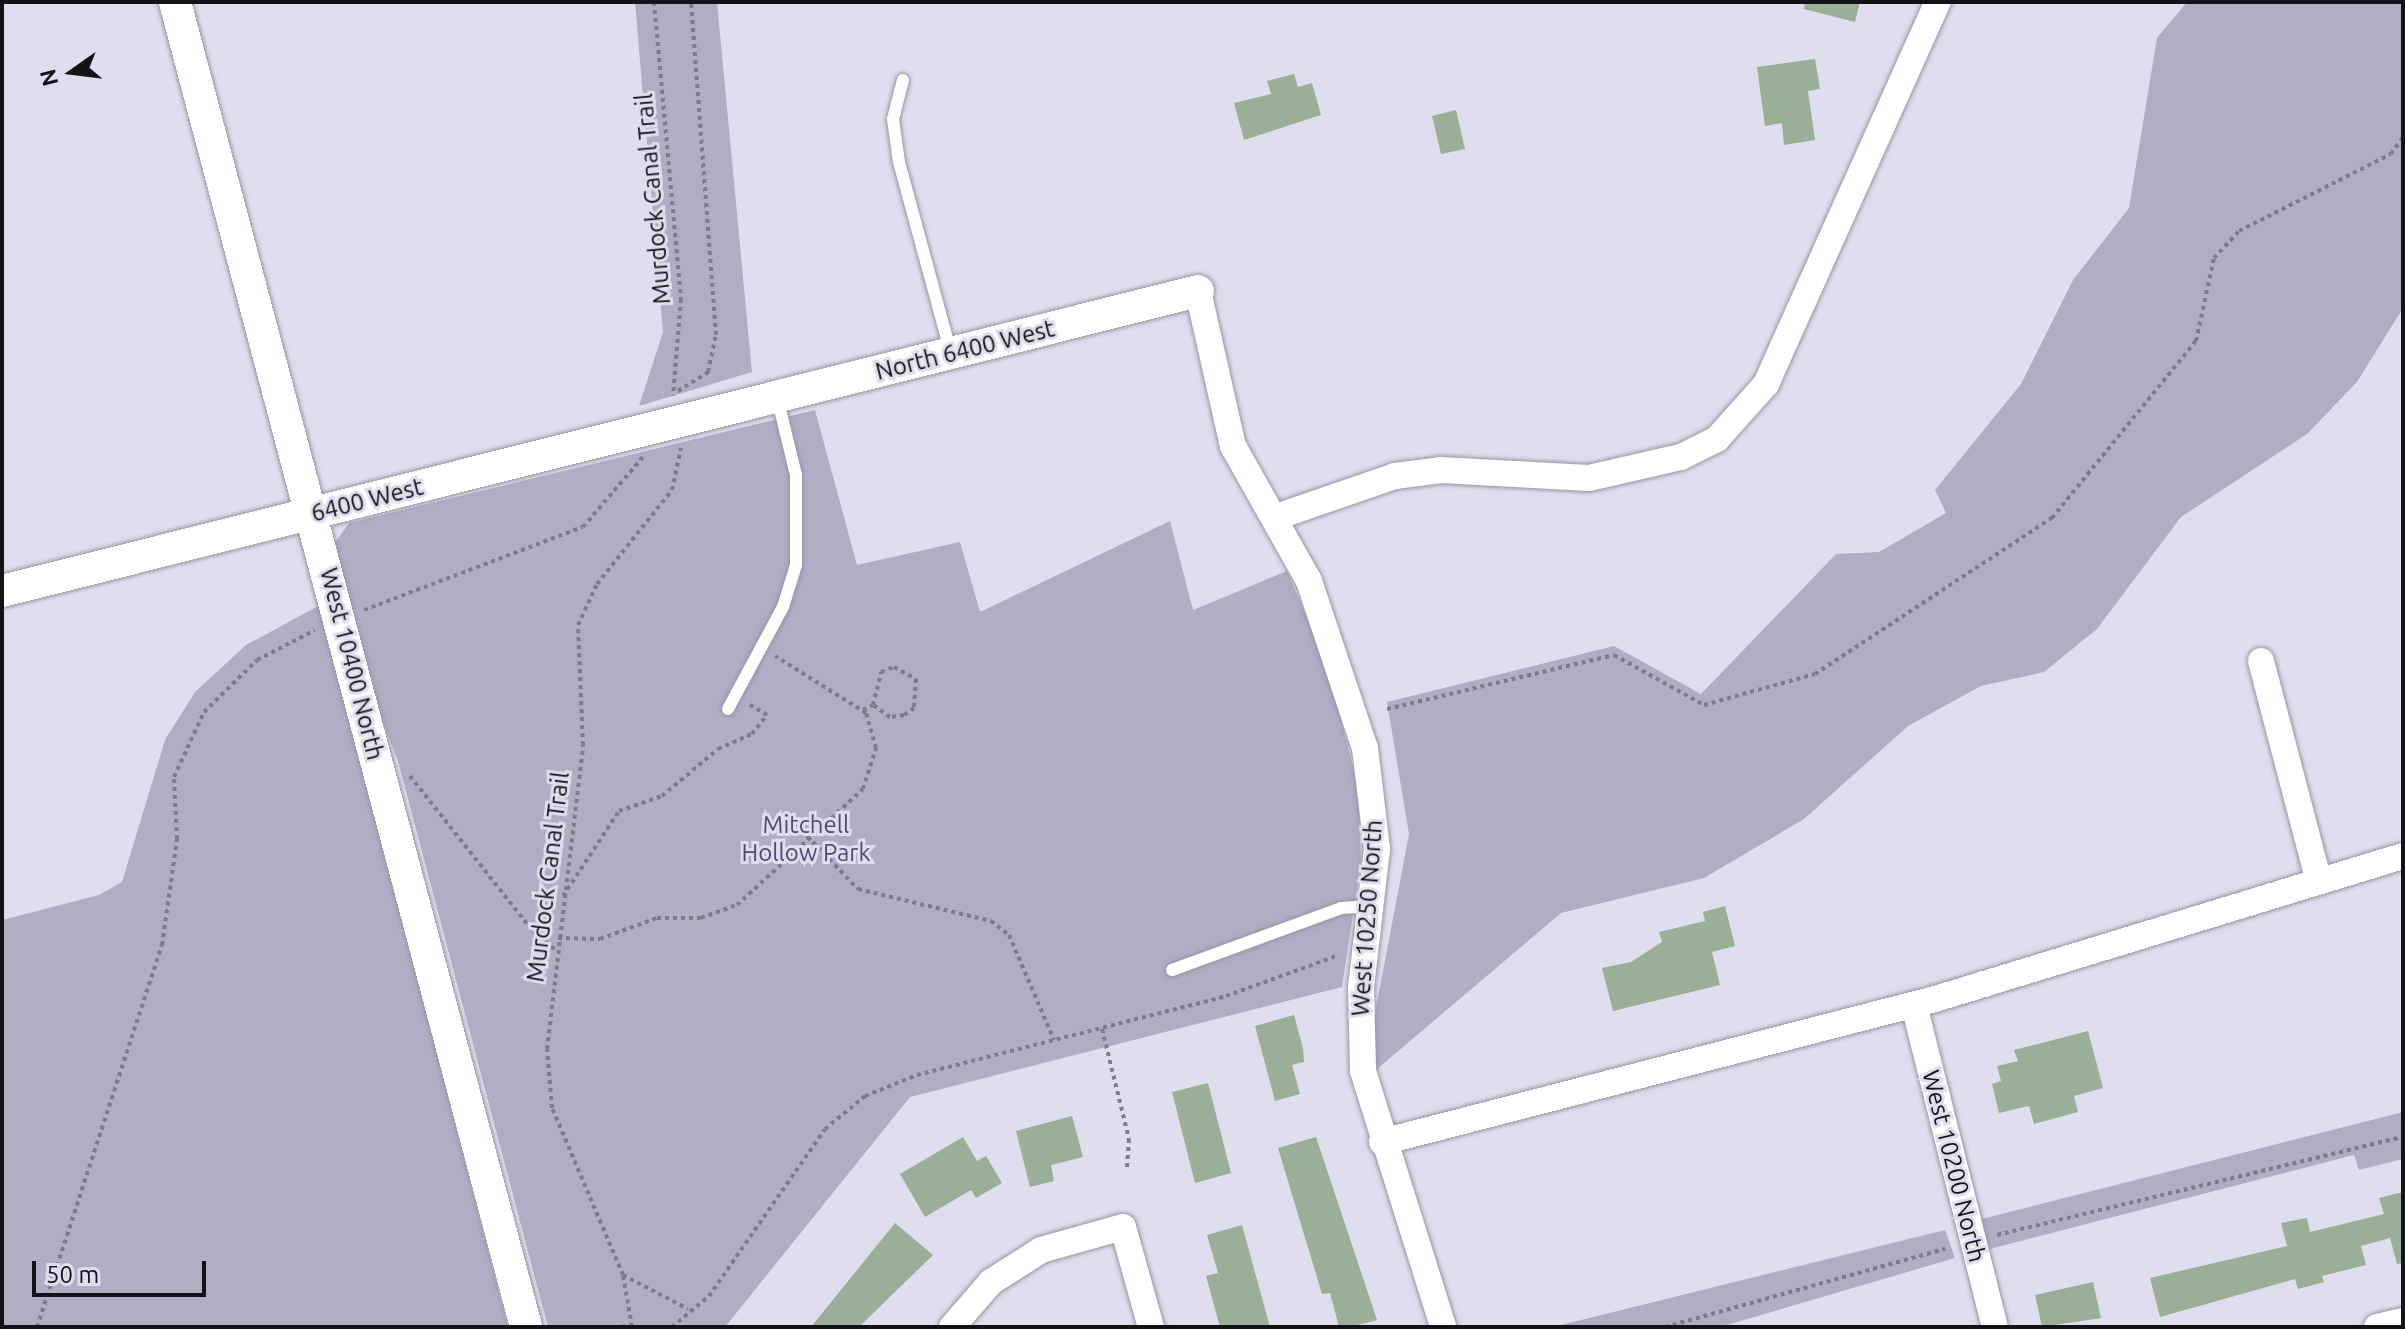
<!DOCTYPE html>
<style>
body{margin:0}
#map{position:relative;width:2405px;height:1329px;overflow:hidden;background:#e0deee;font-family:Ubuntu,sans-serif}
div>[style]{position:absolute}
.green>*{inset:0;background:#b0adc5}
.building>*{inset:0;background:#99af97}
.path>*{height:4px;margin-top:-2px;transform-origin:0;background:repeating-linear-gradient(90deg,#7e7c87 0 4px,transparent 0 8px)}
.roads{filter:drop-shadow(0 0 2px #9795a4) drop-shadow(0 0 2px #9795a4)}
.service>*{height:12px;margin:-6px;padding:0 6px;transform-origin:6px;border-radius:6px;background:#fff}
.minor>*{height:26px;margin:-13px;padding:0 13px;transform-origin:13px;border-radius:13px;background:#fff}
.tertiary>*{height:32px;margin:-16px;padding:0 16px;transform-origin:16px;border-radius:16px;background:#fff}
span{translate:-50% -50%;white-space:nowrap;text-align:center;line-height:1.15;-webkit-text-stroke:6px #e0deee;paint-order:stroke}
.street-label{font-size:24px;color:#131218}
.park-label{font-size:24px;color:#524a76}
.frame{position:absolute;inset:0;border:4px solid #131218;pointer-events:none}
.north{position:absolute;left:32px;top:32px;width:80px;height:80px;-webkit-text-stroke:6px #e0deee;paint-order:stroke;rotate:256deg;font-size:22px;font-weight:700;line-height:32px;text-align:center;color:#131218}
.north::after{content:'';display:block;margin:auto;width:28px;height:36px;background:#131218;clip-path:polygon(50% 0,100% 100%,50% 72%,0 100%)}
.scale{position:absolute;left:32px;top:1261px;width:174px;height:36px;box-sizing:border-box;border:4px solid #131218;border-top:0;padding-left:10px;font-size:24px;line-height:28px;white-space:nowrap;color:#131218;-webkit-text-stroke:6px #e0deee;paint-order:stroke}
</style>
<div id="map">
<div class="green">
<div style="clip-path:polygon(635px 2px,717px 2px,752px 372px,639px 406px,663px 332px)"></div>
<div style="clip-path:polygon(2187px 2px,2403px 2px,2403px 308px,2357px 382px,2307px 434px,2181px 517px,2097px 629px,2044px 672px,1981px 686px,1908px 726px,1804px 819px,1704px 878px,1561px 913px,1377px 1069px,1372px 1029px,1409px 834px,1387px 702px,1614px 646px,1701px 694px,1836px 554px,1879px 552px,1946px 513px,1935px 490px,2021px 384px,2073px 280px,2129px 208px,2157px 38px)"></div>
<div style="clip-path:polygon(815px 410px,857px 565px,960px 542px,980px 612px,1170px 521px,1193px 610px,1287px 571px,1328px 667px,1358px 788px,1361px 860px,1342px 987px,910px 1097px,725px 1327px,548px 1327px,398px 761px,366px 679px,332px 547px,349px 523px)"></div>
<div style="clip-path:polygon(320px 605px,508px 1327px,2px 1327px,2px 920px,99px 895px,122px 882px,165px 740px,195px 692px,246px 645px)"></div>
<div style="clip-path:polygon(2403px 1112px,2403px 1159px,2359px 1170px,2354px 1155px,1982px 1251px,1974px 1221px)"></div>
<div style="clip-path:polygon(1945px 1230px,1955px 1258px,1720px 1327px,1553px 1327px)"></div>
</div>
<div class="building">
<div style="clip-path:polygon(1805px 2px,1860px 2px,1855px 22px,1804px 9px)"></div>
<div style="clip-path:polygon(1815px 59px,1820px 89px,1808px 91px,1815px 140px,1784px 145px,1782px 123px,1765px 126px,1757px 67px)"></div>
<div style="clip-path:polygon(1294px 74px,1298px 87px,1312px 83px,1321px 115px,1244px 140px,1234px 103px,1271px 94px,1267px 81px)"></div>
<div style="clip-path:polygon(1456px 110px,1465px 149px,1441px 154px,1432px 116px)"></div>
<div style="clip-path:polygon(1725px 906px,1735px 946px,1712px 952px,1720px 985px,1613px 1011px,1602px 968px,1631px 962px,1662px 942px,1659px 932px,1705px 921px,1703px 912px)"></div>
<div style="clip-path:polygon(1294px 1015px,1303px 1048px,1304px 1062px,1292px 1065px,1300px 1094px,1275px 1101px,1255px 1026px)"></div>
<div style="clip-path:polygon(2088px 1031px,2103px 1088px,2074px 1096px,2078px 1112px,2034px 1124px,2029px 1106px,1999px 1113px,1992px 1084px,2001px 1081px,1997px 1066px,2018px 1061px,2014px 1050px)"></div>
<div style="clip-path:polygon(1208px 1083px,1231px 1173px,1195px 1183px,1172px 1092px)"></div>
<div style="clip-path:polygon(1072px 1116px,1083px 1157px,1051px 1165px,1054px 1181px,1030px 1187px,1016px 1131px)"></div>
<div style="clip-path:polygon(963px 1137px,977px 1161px,986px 1156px,1002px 1183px,976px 1198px,971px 1190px,925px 1217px,900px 1174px)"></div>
<div style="clip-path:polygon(1316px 1137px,1377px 1320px,1350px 1327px,1339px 1327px,1330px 1293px,1322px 1294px,1278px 1148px)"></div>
<div style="clip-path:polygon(2403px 1192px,2403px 1263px,2397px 1264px,2390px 1238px,2361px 1246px,2366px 1265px,2322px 1276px,2324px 1282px,2298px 1289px,2295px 1279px,2160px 1317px,2150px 1278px,2287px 1246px,2281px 1223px,2307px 1218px,2310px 1232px,2384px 1214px,2379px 1198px)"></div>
<div style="clip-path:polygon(895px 1223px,933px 1255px,859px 1327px,811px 1327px)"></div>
<div style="clip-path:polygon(1242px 1225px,1270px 1327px,1220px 1327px,1206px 1276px,1218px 1273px,1207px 1235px)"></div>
<div style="clip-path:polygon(2093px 1282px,2101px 1318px,2042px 1327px,2035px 1295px)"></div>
</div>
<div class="path">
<div style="left:654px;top:2px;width:298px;rotate:84.8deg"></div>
<div style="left:681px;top:299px;width:97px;rotate:94.7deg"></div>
<div style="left:678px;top:391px;width:36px;rotate:-32deg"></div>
<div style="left:708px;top:372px;width:38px;rotate:-78deg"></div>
<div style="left:716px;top:335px;width:334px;rotate:-94.3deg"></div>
<div style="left:364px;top:610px;width:234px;rotate:-20.8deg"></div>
<div style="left:583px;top:527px;width:92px;rotate:-49.4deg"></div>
<div style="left:1387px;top:709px;width:233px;rotate:-13.4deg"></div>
<div style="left:1614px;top:655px;width:103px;rotate:29.1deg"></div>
<div style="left:1704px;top:705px;width:115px;rotate:-15.6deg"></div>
<div style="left:1815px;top:674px;width:284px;rotate:-33.4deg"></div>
<div style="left:2052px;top:518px;width:228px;rotate:-50.9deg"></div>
<div style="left:2196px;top:341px;width:85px;rotate:-77.8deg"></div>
<div style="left:2214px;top:258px;width:37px;rotate:-47deg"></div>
<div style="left:2239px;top:231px;width:170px;rotate:-26.9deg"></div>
<div style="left:2391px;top:154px;width:21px;rotate:-55deg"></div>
<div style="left:863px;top:710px;width:11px;rotate:-27deg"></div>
<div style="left:873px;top:705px;width:34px;rotate:-76deg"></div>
<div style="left:881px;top:672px;width:14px;rotate:-21deg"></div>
<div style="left:894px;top:667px;width:25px;rotate:29deg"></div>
<div style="left:916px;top:679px;width:29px;rotate:94deg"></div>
<div style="left:914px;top:708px;width:12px;rotate:145deg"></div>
<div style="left:904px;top:715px;width:14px;rotate:172deg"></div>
<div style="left:890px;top:717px;width:21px;rotate:-145deg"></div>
<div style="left:410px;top:776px;width:198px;rotate:51.6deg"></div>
<div style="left:533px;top:931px;width:31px;rotate:40deg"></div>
<div style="left:807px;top:836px;width:74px;rotate:46.1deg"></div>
<div style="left:858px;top:889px;width:137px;rotate:13.5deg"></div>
<div style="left:991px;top:921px;width:23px;rotate:38deg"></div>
<div style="left:1009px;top:935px;width:114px;rotate:66.8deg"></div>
<div style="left:563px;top:896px;width:102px;rotate:-56.6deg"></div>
<div style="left:619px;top:811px;width:46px;rotate:-19.2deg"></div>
<div style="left:662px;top:796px;width:73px;rotate:-40deg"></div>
<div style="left:718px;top:749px;width:37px;rotate:-24deg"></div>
<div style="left:752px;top:734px;width:24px;rotate:-52deg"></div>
<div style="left:767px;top:715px;width:21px;rotate:-149deg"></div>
<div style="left:558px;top:938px;width:42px;rotate:1.4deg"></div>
<div style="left:600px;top:939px;width:61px;rotate:-20.2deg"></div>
<div style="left:657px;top:918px;width:44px"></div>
<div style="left:701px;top:918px;width:38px;rotate:-20deg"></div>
<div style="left:737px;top:905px;width:171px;rotate:-42.6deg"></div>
<div style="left:863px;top:789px;width:43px;rotate:-72.4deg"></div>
<div style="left:876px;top:748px;width:36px;rotate:-106deg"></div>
<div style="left:866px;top:713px;width:107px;rotate:-147.9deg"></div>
<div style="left:1102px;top:1029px;width:113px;rotate:76.2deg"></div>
<div style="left:1129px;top:1139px;width:29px;rotate:94deg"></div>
<div style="left:1997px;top:1235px;width:418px;rotate:-13.6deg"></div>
<div style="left:623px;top:1275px;width:73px;rotate:27.6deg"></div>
<div style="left:37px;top:1327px;width:402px;rotate:-71.9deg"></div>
<div style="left:162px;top:945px;width:107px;rotate:-81.9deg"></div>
<div style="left:177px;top:839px;width:62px;rotate:-92.8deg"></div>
<div style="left:174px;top:777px;width:72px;rotate:-65.2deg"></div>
<div style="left:204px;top:712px;width:74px;rotate:-44.5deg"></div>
<div style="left:257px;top:660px;width:65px;rotate:-27.3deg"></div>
<div style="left:622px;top:1327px;width:10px;rotate:-17deg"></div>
<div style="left:632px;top:1327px;width:53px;rotate:-99.8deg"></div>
<div style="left:623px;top:1275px;width:181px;rotate:-113deg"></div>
<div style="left:552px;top:1108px;width:59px;rotate:-94.8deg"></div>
<div style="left:547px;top:1049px;width:306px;rotate:-83.2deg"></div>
<div style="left:583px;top:745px;width:120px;rotate:-92.4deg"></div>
<div style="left:578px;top:625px;width:45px;rotate:-65.1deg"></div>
<div style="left:597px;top:584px;width:120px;rotate:-51.4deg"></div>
<div style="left:672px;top:490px;width:43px;rotate:-77.9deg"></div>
<div style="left:672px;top:1327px;width:48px;rotate:-40deg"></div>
<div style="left:709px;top:1296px;width:203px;rotate:-55.2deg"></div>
<div style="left:825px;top:1129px;width:52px;rotate:-39.5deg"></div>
<div style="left:865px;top:1096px;width:56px;rotate:-22deg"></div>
<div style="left:917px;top:1075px;width:319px;rotate:-14.3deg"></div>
<div style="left:1226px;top:996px;width:120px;rotate:-19.9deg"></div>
<div style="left:1665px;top:1327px;width:291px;rotate:-15.6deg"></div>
</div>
<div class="roads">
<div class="service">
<div style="left:903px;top:80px;width:40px;rotate:104.4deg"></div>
<div style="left:893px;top:119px;width:43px;rotate:82.1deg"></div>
<div style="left:899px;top:162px;width:198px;rotate:74.8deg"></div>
<div style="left:728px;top:709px;width:116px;rotate:-61.7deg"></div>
<div style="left:783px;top:607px;width:44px;rotate:-72.8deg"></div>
<div style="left:796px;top:565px;width:90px;rotate:-90deg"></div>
<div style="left:796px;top:475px;width:80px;rotate:-103.7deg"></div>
<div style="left:1172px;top:970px;width:180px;rotate:-20.1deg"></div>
<div style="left:1341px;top:908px;width:30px;rotate:-4deg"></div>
</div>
<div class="minor">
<div style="left:1198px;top:291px;width:159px;rotate:77.3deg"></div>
<div style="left:1233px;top:446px;width:155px;rotate:60.6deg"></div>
<div style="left:1309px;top:581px;width:176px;rotate:71.5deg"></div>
<div style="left:1365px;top:748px;width:102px;rotate:83.2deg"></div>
<div style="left:1377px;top:849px;width:139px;rotate:96.6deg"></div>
<div style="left:1361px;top:987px;width:84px;rotate:88.6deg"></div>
<div style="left:1363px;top:1071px;width:268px;rotate:72.6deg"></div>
<div style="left:1276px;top:517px;width:126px;rotate:-19deg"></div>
<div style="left:1395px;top:476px;width:46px;rotate:-7.4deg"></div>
<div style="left:1441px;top:470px;width:148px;rotate:3.1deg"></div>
<div style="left:1589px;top:478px;width:94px;rotate:-12.9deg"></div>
<div style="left:1681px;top:457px;width:40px;rotate:-26.6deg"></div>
<div style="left:1717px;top:439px;width:74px;rotate:-48.3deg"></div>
<div style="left:1766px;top:384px;width:419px;rotate:-65.8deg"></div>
<div style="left:2261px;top:661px;width:228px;rotate:75.3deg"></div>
<div style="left:1914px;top:1005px;width:332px;rotate:75.9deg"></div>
<div style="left:1382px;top:1142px;width:571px;rotate:-14.5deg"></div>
<div style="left:1935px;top:999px;width:489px;rotate:-17deg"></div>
<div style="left:952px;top:1327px;width:60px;rotate:-49.1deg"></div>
<div style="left:991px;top:1282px;width:59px;rotate:-32.6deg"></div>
<div style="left:1041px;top:1250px;width:85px;rotate:-15.7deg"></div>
<div style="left:1123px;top:1227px;width:104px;rotate:74.4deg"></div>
<div style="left:2377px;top:1327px;width:27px;rotate:-13deg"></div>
</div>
<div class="tertiary">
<div style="left:175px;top:2px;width:1371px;rotate:75.16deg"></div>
<div style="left:2px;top:591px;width:1233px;rotate:-14.08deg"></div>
</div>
</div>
<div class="street-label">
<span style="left:653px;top:199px;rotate:-95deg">Murdock Canal Trail</span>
<span style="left:965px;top:350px;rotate:-14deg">North 6400 West</span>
<span style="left:367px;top:500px;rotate:-14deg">6400 West</span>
<span style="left:352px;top:664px;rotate:76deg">West 10400 North</span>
<span style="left:548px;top:877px;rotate:-83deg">Murdock Canal Trail</span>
<span style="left:1367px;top:918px;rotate:-86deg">West 10250 North</span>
<span style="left:1954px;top:1166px;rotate:76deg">West 10200 North</span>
</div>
<div class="park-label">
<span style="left:806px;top:839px">Mitchell<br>Hollow Park</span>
</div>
<div class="frame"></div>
<div class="north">N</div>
<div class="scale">50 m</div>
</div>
